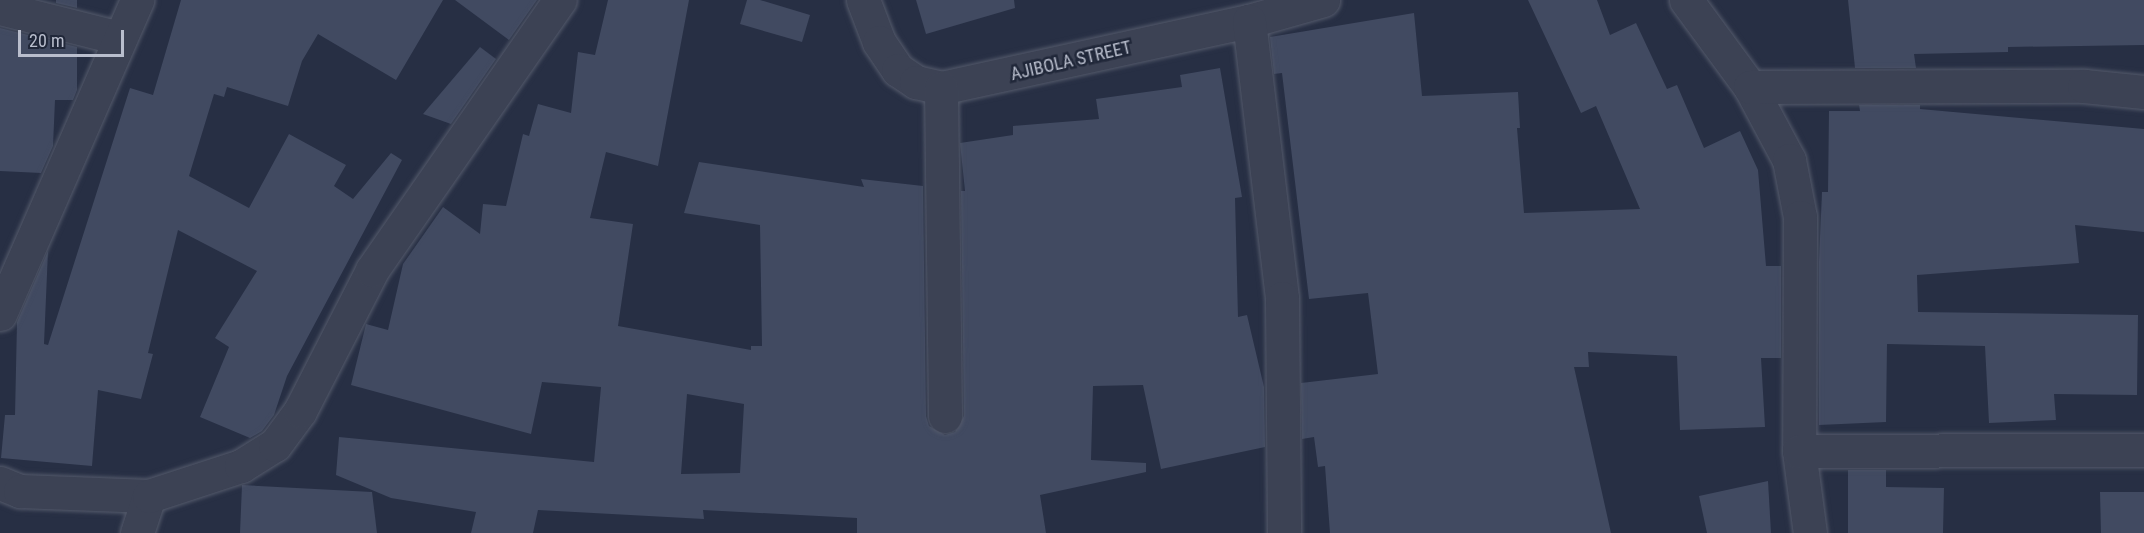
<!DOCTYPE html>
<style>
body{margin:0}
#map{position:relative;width:2144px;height:533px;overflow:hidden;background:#272f44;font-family:"Roboto Condensed",sans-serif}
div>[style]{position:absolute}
.building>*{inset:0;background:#414a61}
.roads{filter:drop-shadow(0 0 2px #545a6b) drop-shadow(0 0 2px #545a6b)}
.minor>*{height:33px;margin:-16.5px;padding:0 16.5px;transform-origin:16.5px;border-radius:16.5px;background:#3c4254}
span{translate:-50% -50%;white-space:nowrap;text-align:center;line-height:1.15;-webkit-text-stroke:5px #202739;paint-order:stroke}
.street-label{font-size:18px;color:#b9becd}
.scale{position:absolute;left:18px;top:30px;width:106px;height:27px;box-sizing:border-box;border:3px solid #b9becd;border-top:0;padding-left:8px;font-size:18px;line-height:21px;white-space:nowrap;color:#b9becd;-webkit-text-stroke:4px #202739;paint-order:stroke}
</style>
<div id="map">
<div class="building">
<div style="clip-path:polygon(56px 0,77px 0,77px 8px,56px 3px)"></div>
<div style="clip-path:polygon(181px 0,443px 0,396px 80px,318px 34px,302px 61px,288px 106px,227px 87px,224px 97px,214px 94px,189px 176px,249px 208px,289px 134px,346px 165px,334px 186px,353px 199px,391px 153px,402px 160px,287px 376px,274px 415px,262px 431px,250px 438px,200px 417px,229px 347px,215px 338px,257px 271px,178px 230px,148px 353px,153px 354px,141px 399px,98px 390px,92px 466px,1px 458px,5px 415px,15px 415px,17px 322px,48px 251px,44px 344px,48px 345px,130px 88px,153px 95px)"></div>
<div style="clip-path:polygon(455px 0,537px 0,509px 40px)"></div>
<div style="clip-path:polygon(evenodd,608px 0,689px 0,658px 166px,606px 152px,590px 218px,633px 224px,618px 326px,751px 350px,751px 346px,762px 346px,760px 225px,684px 213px,699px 162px,864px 187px,861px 179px,923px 186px,926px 416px,929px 426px,945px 435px,955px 432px,964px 416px,961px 191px,965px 191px,960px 143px,1013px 135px,1013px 126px,1099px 119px,1096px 99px,1182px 87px,1180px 75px,1220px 68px,1242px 197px,1235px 198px,1238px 317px,1247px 315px,1264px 387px,1265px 447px,1161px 469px,1143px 385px,1093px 386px,1091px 460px,1146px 463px,1146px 472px,1040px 495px,1046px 533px,857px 533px,857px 518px,703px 510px,704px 519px,538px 510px,533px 533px,471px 533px,476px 512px,391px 498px,336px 475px,339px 437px,594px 462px,601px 387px,542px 382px,531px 434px,351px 385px,366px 324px,388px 330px,403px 264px,443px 207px,480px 234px,483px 204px,506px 206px,523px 134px,529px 136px,538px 104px,571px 113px,578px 52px,595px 55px,608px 0,687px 394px,744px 404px,740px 473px,681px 474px,687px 394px)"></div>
<div style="clip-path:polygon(747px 0,760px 0,810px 15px,802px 42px,740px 24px)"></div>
<div style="clip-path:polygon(916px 0,1014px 0,1015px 8px,926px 34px)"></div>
<div style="clip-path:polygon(1528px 0,1597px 0,1610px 35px,1636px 23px,1667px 89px,1677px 85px,1704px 148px,1740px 131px,1758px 170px,1766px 266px,1781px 266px,1781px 358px,1761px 358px,1765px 427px,1680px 430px,1677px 356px,1588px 352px,1589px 367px,1574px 367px,1611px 533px,1330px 533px,1325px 466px,1318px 467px,1314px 437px,1302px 439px,1301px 383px,1378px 374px,1368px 293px,1309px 299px,1282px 73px,1274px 74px,1270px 37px,1414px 13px,1422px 96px,1518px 92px,1520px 128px,1517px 128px,1524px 213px,1640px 209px,1596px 106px,1581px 113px)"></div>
<div style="clip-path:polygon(1848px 0,2144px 0,2144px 45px,2008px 47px,2008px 52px,1914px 54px,1916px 68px,1855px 68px)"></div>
<div style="clip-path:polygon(0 28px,77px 47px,77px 90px,73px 100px,55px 100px,53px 146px,41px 173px,0 171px)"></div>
<div style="clip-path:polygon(480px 47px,496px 59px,451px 124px,423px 114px)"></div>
<div style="clip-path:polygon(1859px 105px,1920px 105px,1920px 109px,2144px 129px,2144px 232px,2075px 225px,2079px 263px,1917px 275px,1918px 312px,2138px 315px,2137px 395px,2054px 394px,2056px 420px,1989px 423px,1985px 346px,1887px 344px,1886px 422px,1819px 425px,1819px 262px,1822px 192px,1828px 192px,1829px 111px,1860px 111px)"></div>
<div style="clip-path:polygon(1848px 470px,1886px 470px,1886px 487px,1944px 488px,1943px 533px,1848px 533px)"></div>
<div style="clip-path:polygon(1768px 481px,1771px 533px,1707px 533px,1699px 496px)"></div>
<div style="clip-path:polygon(242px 485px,372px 492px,377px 533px,240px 533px)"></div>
<div style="clip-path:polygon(2100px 492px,2144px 492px,2144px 533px,2101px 533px)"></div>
</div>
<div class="roads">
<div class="minor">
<div style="left:863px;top:0;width:45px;rotate:69.1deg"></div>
<div style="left:879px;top:42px;width:34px;rotate:56deg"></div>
<div style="left:898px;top:70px;width:22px;rotate:34deg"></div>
<div style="left:916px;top:82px;width:26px;rotate:13deg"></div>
<div style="left:941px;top:88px;width:315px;rotate:-12.3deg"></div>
<div style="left:1249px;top:21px;width:77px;rotate:-15.8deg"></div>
<div style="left:1686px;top:0;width:108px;rotate:53.7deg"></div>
<div style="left:1750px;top:87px;width:83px;rotate:61.9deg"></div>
<div style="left:1789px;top:160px;width:58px;rotate:79.1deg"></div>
<div style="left:1800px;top:217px;width:234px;rotate:90.2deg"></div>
<div style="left:1799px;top:451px;width:83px;rotate:82.4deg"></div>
<div style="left:0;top:8px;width:123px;rotate:14.1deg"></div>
<div style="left:1249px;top:21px;width:279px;rotate:83.2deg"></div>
<div style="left:1282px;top:298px;width:235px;rotate:89.5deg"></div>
<div style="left:1750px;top:87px;width:334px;rotate:-0.2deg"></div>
<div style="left:2084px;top:86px;width:60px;rotate:5.7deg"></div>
<div style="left:941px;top:88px;width:328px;rotate:89.3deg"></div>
<div style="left:0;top:314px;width:343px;rotate:-66.4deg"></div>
<div style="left:1799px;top:451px;width:345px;rotate:-0.2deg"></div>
<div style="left:0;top:483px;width:22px;rotate:22deg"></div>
<div style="left:20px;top:491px;width:129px;rotate:2.2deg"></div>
<div style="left:137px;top:533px;width:39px;rotate:-72deg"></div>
<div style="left:149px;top:496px;width:97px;rotate:-18.1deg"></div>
<div style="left:241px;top:466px;width:40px;rotate:-32deg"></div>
<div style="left:275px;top:445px;width:42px;rotate:-53.7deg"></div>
<div style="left:300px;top:411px;width:158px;rotate:-62.9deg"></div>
<div style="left:372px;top:270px;width:329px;rotate:-55.2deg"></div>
</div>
</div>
<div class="street-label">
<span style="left:1071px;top:61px;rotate:-13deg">AJIBOLA STREET</span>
</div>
<div class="scale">20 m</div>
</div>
